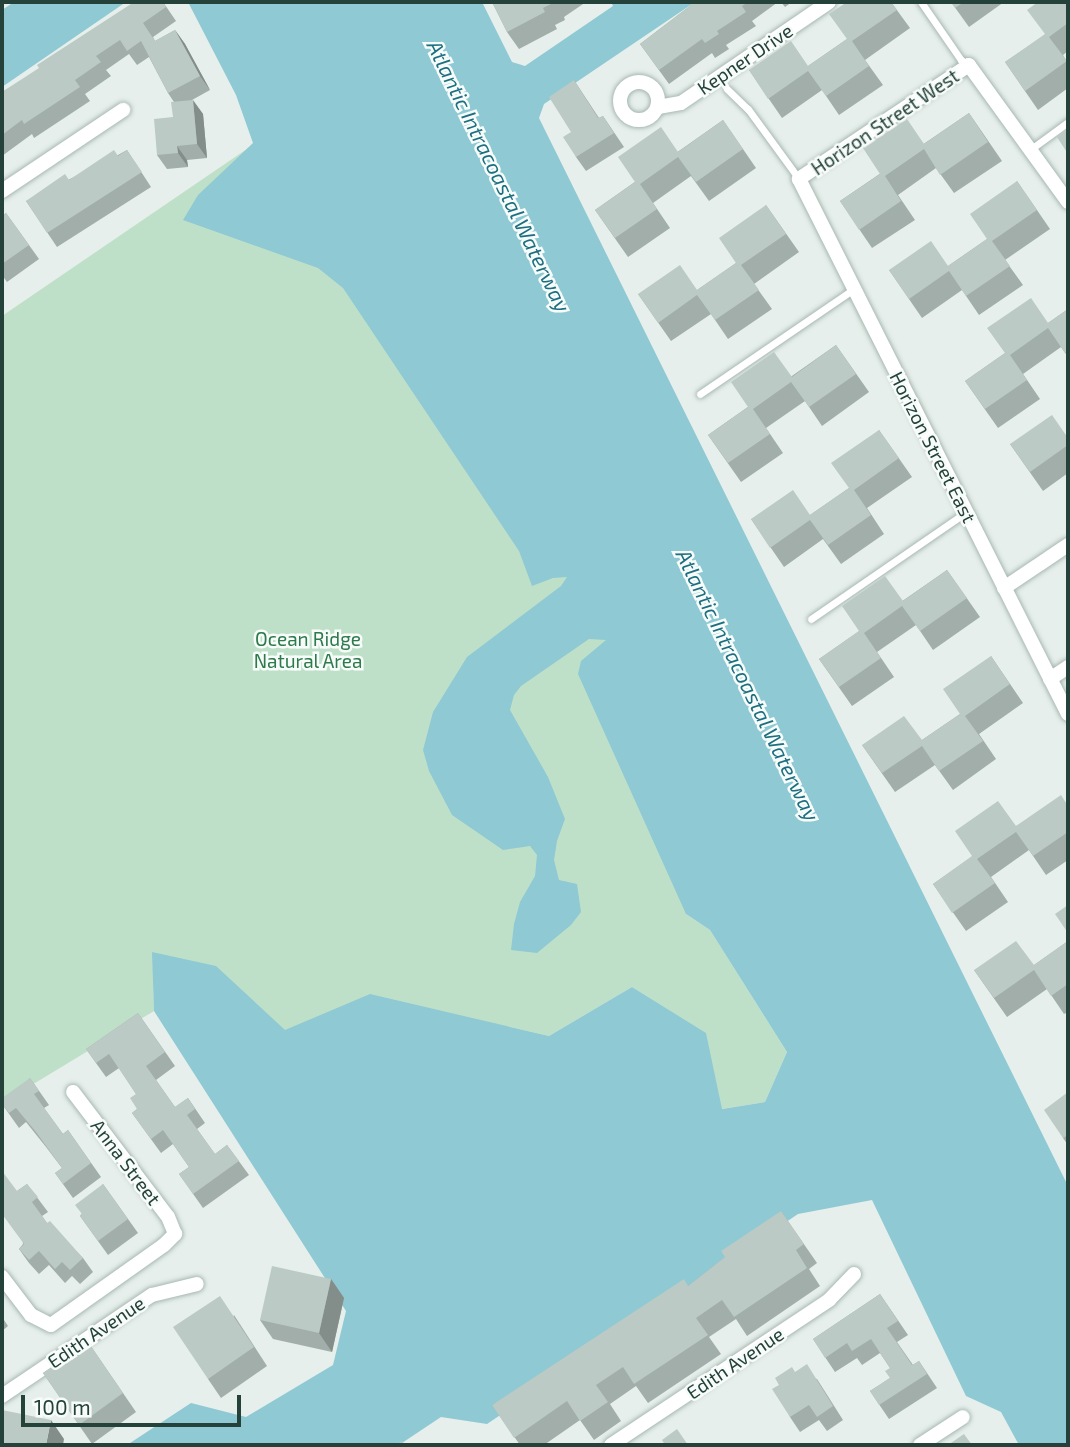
<!DOCTYPE html>
<style>
body{margin:0}
#map{position:relative;width:1070px;height:1447px;overflow:hidden;background:#e6efeb;font-family:"Exo 2",sans-serif}
div>[style]{position:absolute}
.green>*{inset:0;background:#bfe0c8}
.water>*{inset:0;background:#8ec9d4}
.roads{filter:drop-shadow(0 0 2px #a8b8b2) drop-shadow(0 0 2px #a8b8b2)}
.lane>*{height:7px;margin:-3.5px;padding:0 3.5px;transform-origin:3.5px;border-radius:3.5px;background:#fff}
.street>*{height:14px;margin:-7px;padding:0 7px;transform-origin:7px;border-radius:7px;background:#fff}
.street>.ring{margin:-7px;padding:0;box-sizing:content-box;background:none;border:14px solid #fff;border-radius:50%}
.wall>*{inset:0;background:#a1aea9}
.shaded-wall>*{inset:0;background:#838d89}
.building>*{inset:0;background:#bbcac4}
span{translate:-50% -50%;white-space:nowrap;text-align:center;line-height:1.15;-webkit-text-stroke:5px #f7fbf9;paint-order:stroke}
.street-label{font-size:19px;color:#24423a}
.park-label{font-size:19px;color:#2d7a4b}
.water-label{font-size:21px;color:#1c6f80;font-style:italic}
.frame{position:absolute;inset:0;border:4px solid #24423a;pointer-events:none}
.scale{position:absolute;left:21px;top:1395px;width:220px;height:32px;box-sizing:border-box;border:4px solid #24423a;border-top:0;padding-left:9px;font-size:21px;line-height:24px;white-space:nowrap;color:#24423a;-webkit-text-stroke:5px #f7fbf9;paint-order:stroke}
</style>
<div id="map">
<div class="green">
<div style="clip-path:polygon(345px 82px,760px 844px,686px 914px,710px 930px,787px 1052px,765px 1102px,721px 1109px,705px 1033px,632px 987px,549px 1036px,497px 1024px,292px 1165px,153px 962px,154px 1011px,2px 1103px,2px 316px)"></div>
</div>
<div class="water">
<div style="clip-path:polygon(14px 2px,126px 2px,2px 87px,2px 10px)"></div>
<div style="clip-path:polygon(188px 2px,482px 2px,512px 62px,525px 66px,613px 6px,611px 2px,695px 2px,544px 104px,539px 118px,1068px 1186px,1068px 1445px,1019px 1445px,1001px 1412px,966px 1396px,872px 1200px,798px 1214px,487px 1424px,441px 1417px,399px 1445px,127px 1445px,191px 1403px,246px 1417px,333px 1365px,346px 1311px,154px 1011px,152px 952px,216px 966px,285px 1030px,370px 994px,549px 1036px,632px 987px,706px 1033px,722px 1109px,765px 1102px,787px 1052px,710px 930px,686px 914px,578px 674px,581px 661px,606px 640px,589px 639px,521px 686px,514px 695px,510px 710px,548px 777px,565px 819px,557px 841px,554px 860px,559px 880px,577px 884px,581px 912px,571px 925px,537px 953px,511px 950px,514px 924px,520px 902px,535px 876px,537px 855px,530px 846px,503px 850px,452px 815px,429px 771px,423px 750px,433px 712px,467px 657px,561px 586px,567px 577px,553px 578px,532px 586px,519px 551px,343px 288px,318px 268px,183px 220px,198px 195px,253px 143px,236px 95px)"></div>
</div>
<div class="roads">
<div class="lane">
<div style="left:921px;top:2px;width:70px;rotate:55.4deg"></div>
<div style="left:961px;top:60px;width:9px;rotate:32deg"></div>
<div style="left:727px;top:89px;width:29px;rotate:44deg"></div>
<div style="left:748px;top:109px;width:87px;rotate:53.9deg"></div>
<div style="left:1031px;top:149px;width:46px;rotate:-36.1deg"></div>
<div style="left:700px;top:394px;width:186px;rotate:-34.3deg"></div>
<div style="left:811px;top:619px;width:188px;rotate:-34.6deg"></div>
</div>
<div class="street">
<div class="ring" style="left:620px;top:82px;width:24px;height:24px"></div>
<div style="left:658px;top:107px;width:23px;rotate:-10deg"></div>
<div style="left:681px;top:103px;width:179px;rotate:-34.3deg"></div>
<div style="left:2px;top:191px;width:146px;rotate:-33.8deg"></div>
<div style="left:1068px;top:202px;width:169px;rotate:-125.9deg"></div>
<div style="left:969px;top:65px;width:205px;rotate:146.2deg"></div>
<div style="left:799px;top:179px;width:599px;rotate:63.31deg"></div>
<div style="left:1004px;top:588px;width:77px;rotate:-33.9deg"></div>
<div style="left:1050px;top:679px;width:22px;rotate:-34deg"></div>
<div style="left:2px;top:1277px;width:48px;rotate:52.7deg"></div>
<div style="left:31px;top:1315px;width:22px;rotate:27deg"></div>
<div style="left:51px;top:1325px;width:138px;rotate:-35.3deg"></div>
<div style="left:164px;top:1245px;width:16px;rotate:-45deg"></div>
<div style="left:175px;top:1234px;width:18px;rotate:-112deg"></div>
<div style="left:168px;top:1217px;width:157px;rotate:-127.2deg"></div>
<div style="left:2px;top:1396px;width:181px;rotate:-34deg"></div>
<div style="left:152px;top:1295px;width:46px;rotate:-13.7deg"></div>
<div style="left:611px;top:1445px;width:262px;rotate:-33.6deg"></div>
<div style="left:829px;top:1300px;width:36px;rotate:-46deg"></div>
<div style="left:920px;top:1445px;width:51px;rotate:-33.1deg"></div>
</div>
</div>
<div class="wall">
<div style="clip-path:polygon(163px 2px,176px 21px,153px 37px,155px 41px,175px 30px,185px 44px,210px 90px,192px 100px,203px 114px,207px 158px,187px 160px,188px 167px,167px 169px,157px 155px,173px 117px,174px 102px,168px 93px,149px 57px,137px 65px,129px 54px,106px 70px,111px 76px,85px 94px,90px 101px,34px 138px,32px 134px,2px 156px,2px 92px)"></div>
<div style="clip-path:polygon(492px 2px,586px 2px,564px 17px,565px 20px,555px 25px,557px 29px,519px 49px,507px 32px)"></div>
<div style="clip-path:polygon(695px 2px,778px 2px,752px 21px,756px 26px,726px 45px,729px 49px,715px 58px,712px 53px,669px 84px,640px 44px)"></div>
<div style="clip-path:polygon(781px 2px,792px 2px,785px 7px)"></div>
<div style="clip-path:polygon(891px 2px,910px 28px,865px 60px,883px 85px,839px 115px,822px 90px,782px 118px,749px 70px,808px 66px,847px 39px)"></div>
<div style="clip-path:polygon(951px 2px,1004px 2px,969px 27px)"></div>
<div style="clip-path:polygon(1068px 2px,1068px 51px,1063px 55px,1068px 64px,1068px 88px,1038px 110px,1005px 62px,1045px 35px)"></div>
<div style="clip-path:polygon(574px 80px,599px 118px,603px 116px,624px 147px,586px 171px,576px 157px,571px 132px)"></div>
<div style="clip-path:polygon(969px 113px,1002px 161px,954px 193px,936px 168px,898px 195px,915px 220px,872px 248px,840px 201px)"></div>
<div style="clip-path:polygon(723px 120px,756px 168px,709px 201px,691px 176px,653px 203px,670px 228px,628px 257px,595px 210px)"></div>
<div style="clip-path:polygon(127px 150px,151px 187px,57px 247px,26px 201px,118px 155px)"></div>
<div style="clip-path:polygon(1017px 181px,1050px 229px,1005px 260px,1023px 285px,979px 315px,962px 290px,922px 318px,889px 270px,948px 266px,987px 239px)"></div>
<div style="clip-path:polygon(766px 205px,799px 252px,754px 284px,772px 309px,728px 339px,711px 314px,671px 341px,638px 294px,697px 290px,736px 263px)"></div>
<div style="clip-path:polygon(6px 213px,39px 259px,7px 282px,2px 275px,2px 216px)"></div>
<div style="clip-path:polygon(1068px 309px,1068px 357px,1061px 347px,1023px 374px,1040px 399px,998px 428px,965px 381px)"></div>
<div style="clip-path:polygon(836px 345px,869px 392px,822px 426px,805px 401px,766px 428px,783px 453px,741px 482px,708px 435px)"></div>
<div style="clip-path:polygon(879px 430px,912px 477px,867px 508px,884px 534px,841px 564px,823px 539px,784px 567px,751px 519px,810px 515px,849px 488px)"></div>
<div style="clip-path:polygon(1068px 438px,1068px 473px,1043px 491px,1010px 444px)"></div>
<div style="clip-path:polygon(947px 570px,980px 617px,933px 650px,916px 625px,877px 652px,894px 677px,852px 706px,819px 659px)"></div>
<div style="clip-path:polygon(991px 656px,1023px 703px,979px 734px,996px 759px,953px 790px,935px 765px,895px 792px,862px 745px,922px 740px,960px 714px)"></div>
<div style="clip-path:polygon(1068px 806px,1068px 860px,1046px 875px,1029px 850px,991px 877px,1008px 902px,966px 931px,933px 884px,1016px 826px)"></div>
<div style="clip-path:polygon(1068px 941px,1068px 1012px,1064px 1014px,1047px 989px,1007px 1017px,974px 970px,1034px 965px)"></div>
<div style="clip-path:polygon(138px 1013px,175px 1066px,156px 1080px,175px 1107px,188px 1098px,205px 1123px,197px 1129px,215px 1154px,227px 1145px,249px 1175px,203px 1208px,179px 1174px,189px 1167px,173px 1144px,161px 1153px,132px 1113px,137px 1109px,136px 1094px,119px 1068px,106px 1077px,86px 1049px)"></div>
<div style="clip-path:polygon(30px 1078px,49px 1105px,44px 1108px,63px 1134px,68px 1130px,101px 1177px,73px 1198px,55px 1173px,62px 1168px,46px 1147px,26px 1122px,19px 1128px,2px 1104px)"></div>
<div style="clip-path:polygon(1068px 1092px,1068px 1145px,1063px 1138px)"></div>
<div style="clip-path:polygon(27px 1184px,48px 1212px,42px 1216px,47px 1223px,83px 1258px,93px 1272px,80px 1284px,72px 1276px,65px 1283px,49px 1265px,39px 1274px,29px 1263px,19px 1249px,23px 1244px,17px 1191px)"></div>
<div style="clip-path:polygon(103px 1184px,138px 1233px,108px 1255px,80px 1216px)"></div>
<div style="clip-path:polygon(781px 1211px,817px 1263px,809px 1269px,820px 1286px,747px 1336px,736px 1319px,709px 1337px,721px 1354px,648px 1403px,636px 1386px,610px 1404px,621px 1421px,594px 1440px,580px 1420px,544px 1445px,520px 1445px,492px 1405px,688px 1286px,725px 1257px)"></div>
<div style="clip-path:polygon(331px 1279px,344px 1298px,332px 1352px,273px 1339px,260px 1320px)"></div>
<div style="clip-path:polygon(880px 1294px,908px 1335px,897px 1342px,913px 1365px,919px 1361px,937px 1388px,889px 1419px,870px 1391px,890px 1378px,890px 1368px,880px 1353px,862px 1365px,857px 1358px,835px 1372px,813px 1339px)"></div>
<div style="clip-path:polygon(234px 1315px,267px 1366px,221px 1398px,208px 1379px)"></div>
<div style="clip-path:polygon(2px 1317px,8px 1326px,2px 1331px)"></div>
<div style="clip-path:polygon(88px 1342px,136px 1412px,92px 1444px,43px 1373px)"></div>
<div style="clip-path:polygon(795px 1372px,817px 1379px,843px 1420px,827px 1431px,819px 1420px,800px 1432px,790px 1417px,779px 1385px)"></div>
</div>
<div class="shaded-wall">
<div style="clip-path:polygon(175px 30px,185px 44px,210px 90px,200px 76px)"></div>
<div style="clip-path:polygon(193px 100px,203px 114px,207px 158px,197px 144px)"></div>
<div style="clip-path:polygon(177px 146px,187px 160px,188px 167px,178px 153px)"></div>
<div style="clip-path:polygon(331px 1279px,344px 1298px,332px 1352px,319px 1333px)"></div>
<div style="clip-path:polygon(51px 1420px,64px 1439px,63px 1445px,46px 1445px)"></div>
</div>
<div class="building">
<div style="clip-path:polygon(134px 2px,163px 2px,166px 7px,143px 23px,155px 41px,175px 30px,200px 76px,168px 93px,141px 41px,127px 51px,120px 40px,96px 56px,101px 62px,75px 80px,80px 87px,24px 124px,22px 120px,2px 135px,2px 92px,39px 68px,37px 65px)"></div>
<div style="clip-path:polygon(492px 2px,552px 2px,553px 3px,543px 8px,545px 12px,507px 32px)"></div>
<div style="clip-path:polygon(695px 2px,748px 2px,742px 6px,746px 12px,717px 31px,719px 34px,705px 43px,702px 39px,659px 70px,640px 44px)"></div>
<div style="clip-path:polygon(847px 2px,891px 2px,897px 10px,852px 41px,869px 66px,826px 96px,808px 71px,768px 99px,749px 70px,791px 41px,808px 66px,847px 39px,829px 14px)"></div>
<div style="clip-path:polygon(951px 2px,964px 2px,955px 8px)"></div>
<div style="clip-path:polygon(1038px 2px,1068px 2px,1068px 23px,1049px 37px,1067px 61px,1025px 91px,1005px 62px,1045px 34px,1027px 10px)"></div>
<div style="clip-path:polygon(574px 80px,598px 118px,603px 116px,614px 133px,576px 157px,563px 137px,571px 132px,549px 97px)"></div>
<div style="clip-path:polygon(193px 100px,197px 144px,177px 146px,178px 153px,157px 155px,154px 119px,173px 117px,171px 102px)"></div>
<div style="clip-path:polygon(969px 113px,988px 142px,940px 175px,924px 149px,885px 176px,901px 201px,859px 230px,840px 201px,880px 174px,863px 148px,907px 119px,924px 144px)"></div>
<div style="clip-path:polygon(723px 120px,743px 149px,696px 182px,678px 157px,640px 184px,657px 209px,615px 238px,595px 210px,635px 182px,618px 157px,661px 127px,678px 152px)"></div>
<div style="clip-path:polygon(1068px 129px,1068px 154px,1057px 137px)"></div>
<div style="clip-path:polygon(114px 150px,118px 156px,127px 150px,142px 172px,47px 233px,26px 201px,65px 174px,69px 180px)"></div>
<div style="clip-path:polygon(1017px 181px,1037px 210px,992px 241px,1010px 266px,966px 296px,949px 271px,909px 299px,889px 270px,931px 241px,948px 266px,987px 239px,970px 214px)"></div>
<div style="clip-path:polygon(766px 205px,786px 234px,741px 265px,759px 290px,715px 320px,697px 295px,658px 323px,638px 294px,680px 265px,697px 290px,736px 263px,719px 238px)"></div>
<div style="clip-path:polygon(6px 213px,29px 245px,2px 264px,2px 216px)"></div>
<div style="clip-path:polygon(1031px 298px,1048px 323px,1068px 309px,1068px 351px,1065px 353px,1048px 328px,1010px 355px,1027px 380px,985px 409px,965px 381px,1005px 353px,987px 328px)"></div>
<div style="clip-path:polygon(836px 345px,856px 374px,809px 407px,791px 382px,753px 409px,770px 434px,728px 463px,708px 435px,748px 407px,731px 382px,774px 352px,792px 377px)"></div>
<div style="clip-path:polygon(1052px 415px,1068px 438px,1068px 445px,1030px 472px,1010px 444px)"></div>
<div style="clip-path:polygon(879px 430px,899px 458px,854px 490px,871px 515px,828px 545px,810px 520px,770px 548px,751px 519px,793px 490px,810px 515px,849px 488px,831px 463px)"></div>
<div style="clip-path:polygon(947px 570px,967px 598px,920px 631px,902px 606px,864px 633px,881px 658px,839px 687px,819px 659px,859px 631px,842px 606px,885px 576px,903px 601px)"></div>
<div style="clip-path:polygon(991px 656px,1010px 684px,965px 716px,983px 741px,939px 771px,922px 746px,882px 773px,862px 745px,904px 716px,922px 740px,960px 714px,943px 689px)"></div>
<div style="clip-path:polygon(1061px 795px,1068px 806px,1068px 832px,1033px 856px,1016px 832px,977px 859px,995px 883px,952px 913px,933px 884px,972px 856px,955px 831px,998px 801px,1016px 826px)"></div>
<div style="clip-path:polygon(1068px 905px,1068px 933px,1055px 914px)"></div>
<div style="clip-path:polygon(1016px 941px,1034px 965px,1068px 941px,1068px 984px,1051px 996px,1034px 970px,994px 998px,974px 970px)"></div>
<div style="clip-path:polygon(138px 1013px,165px 1052px,146px 1066px,175px 1107px,188px 1098px,195px 1109px,187px 1115px,215px 1154px,227px 1145px,239px 1161px,193px 1194px,179px 1174px,189px 1167px,163px 1130px,151px 1139px,132px 1113px,137px 1109px,130px 1098px,136px 1094px,109px 1054px,96px 1063px,86px 1049px)"></div>
<div style="clip-path:polygon(30px 1078px,39px 1091px,34px 1094px,63px 1134px,68px 1130px,91px 1163px,63px 1184px,55px 1173px,62px 1168px,36px 1132px,16px 1108px,9px 1113px,2px 1104px,2px 1098px)"></div>
<div style="clip-path:polygon(1068px 1092px,1068px 1135px,1063px 1138px,1044px 1110px)"></div>
<div style="clip-path:polygon(2px 1171px,17px 1191px,27px 1184px,38px 1197px,32px 1202px,47px 1223px,50px 1221px,83px 1258px,70px 1270px,62px 1262px,55px 1269px,39px 1251px,29px 1260px,19px 1249px,24px 1244px,2px 1214px)"></div>
<div style="clip-path:polygon(103px 1184px,128px 1219px,98px 1241px,80px 1216px,82px 1214px,75px 1205px)"></div>
<div style="clip-path:polygon(781px 1211px,804px 1244px,796px 1250px,807px 1268px,734px 1317px,722px 1300px,696px 1318px,708px 1335px,634px 1384px,623px 1367px,596px 1385px,608px 1402px,580px 1421px,567px 1401px,514px 1438px,492px 1405px,684px 1279px,688px 1286px,725px 1257px,721px 1251px)"></div>
<div style="clip-path:polygon(272px 1266px,331px 1279px,319px 1333px,260px 1320px)"></div>
<div style="clip-path:polygon(880px 1294px,898px 1321px,887px 1328px,912px 1365px,919px 1361px,927px 1374px,879px 1405px,870px 1391px,890px 1378px,885px 1371px,890px 1368px,871px 1339px,852px 1351px,847px 1343px,825px 1358px,813px 1339px)"></div>
<div style="clip-path:polygon(220px 1296px,254px 1347px,208px 1379px,173px 1327px)"></div>
<div style="clip-path:polygon(88px 1342px,123px 1393px,79px 1425px,43px 1373px)"></div>
<div style="clip-path:polygon(807px 1364px,833px 1406px,817px 1417px,809px 1405px,790px 1417px,772px 1389px,779px 1385px,775px 1378px,792px 1367px,795px 1372px)"></div>
<div style="clip-path:polygon(2px 1410px,51px 1420px,46px 1445px,2px 1445px)"></div>
<div style="clip-path:polygon(677px 1429px,688px 1445px,665px 1445px,662px 1440px)"></div>
<div style="clip-path:polygon(964px 1434px,972px 1445px,948px 1445px)"></div>
<div style="clip-path:polygon(402px 1441px,405px 1445px,395px 1445px)"></div>
</div>
<div class="street-label">
<span style="left:745px;top:59px;rotate:-34deg">Kepner Drive</span>
<span style="left:885px;top:122px;rotate:-34deg">Horizon Street West</span>
<span style="left:933px;top:447px;rotate:63deg">Horizon Street East</span>
<span style="left:126px;top:1162px;rotate:53deg">Anna Street</span>
<span style="left:96px;top:1332px;rotate:-34deg">Edith Avenue</span>
<span style="left:735px;top:1363px;rotate:-34deg">Edith Avenue</span>
</div>
<div class="park-label">
<span style="left:308px;top:650px">Ocean Ridge<br>Natural Area</span>
</div>
<div class="water-label">
<span style="left:499px;top:176px;rotate:64deg">Atlantic Intracoastal Waterway</span>
<span style="left:748px;top:685px;rotate:64deg">Atlantic Intracoastal Waterway</span>
</div>
<div class="frame"></div>
<div class="scale">100 m</div>
</div>
